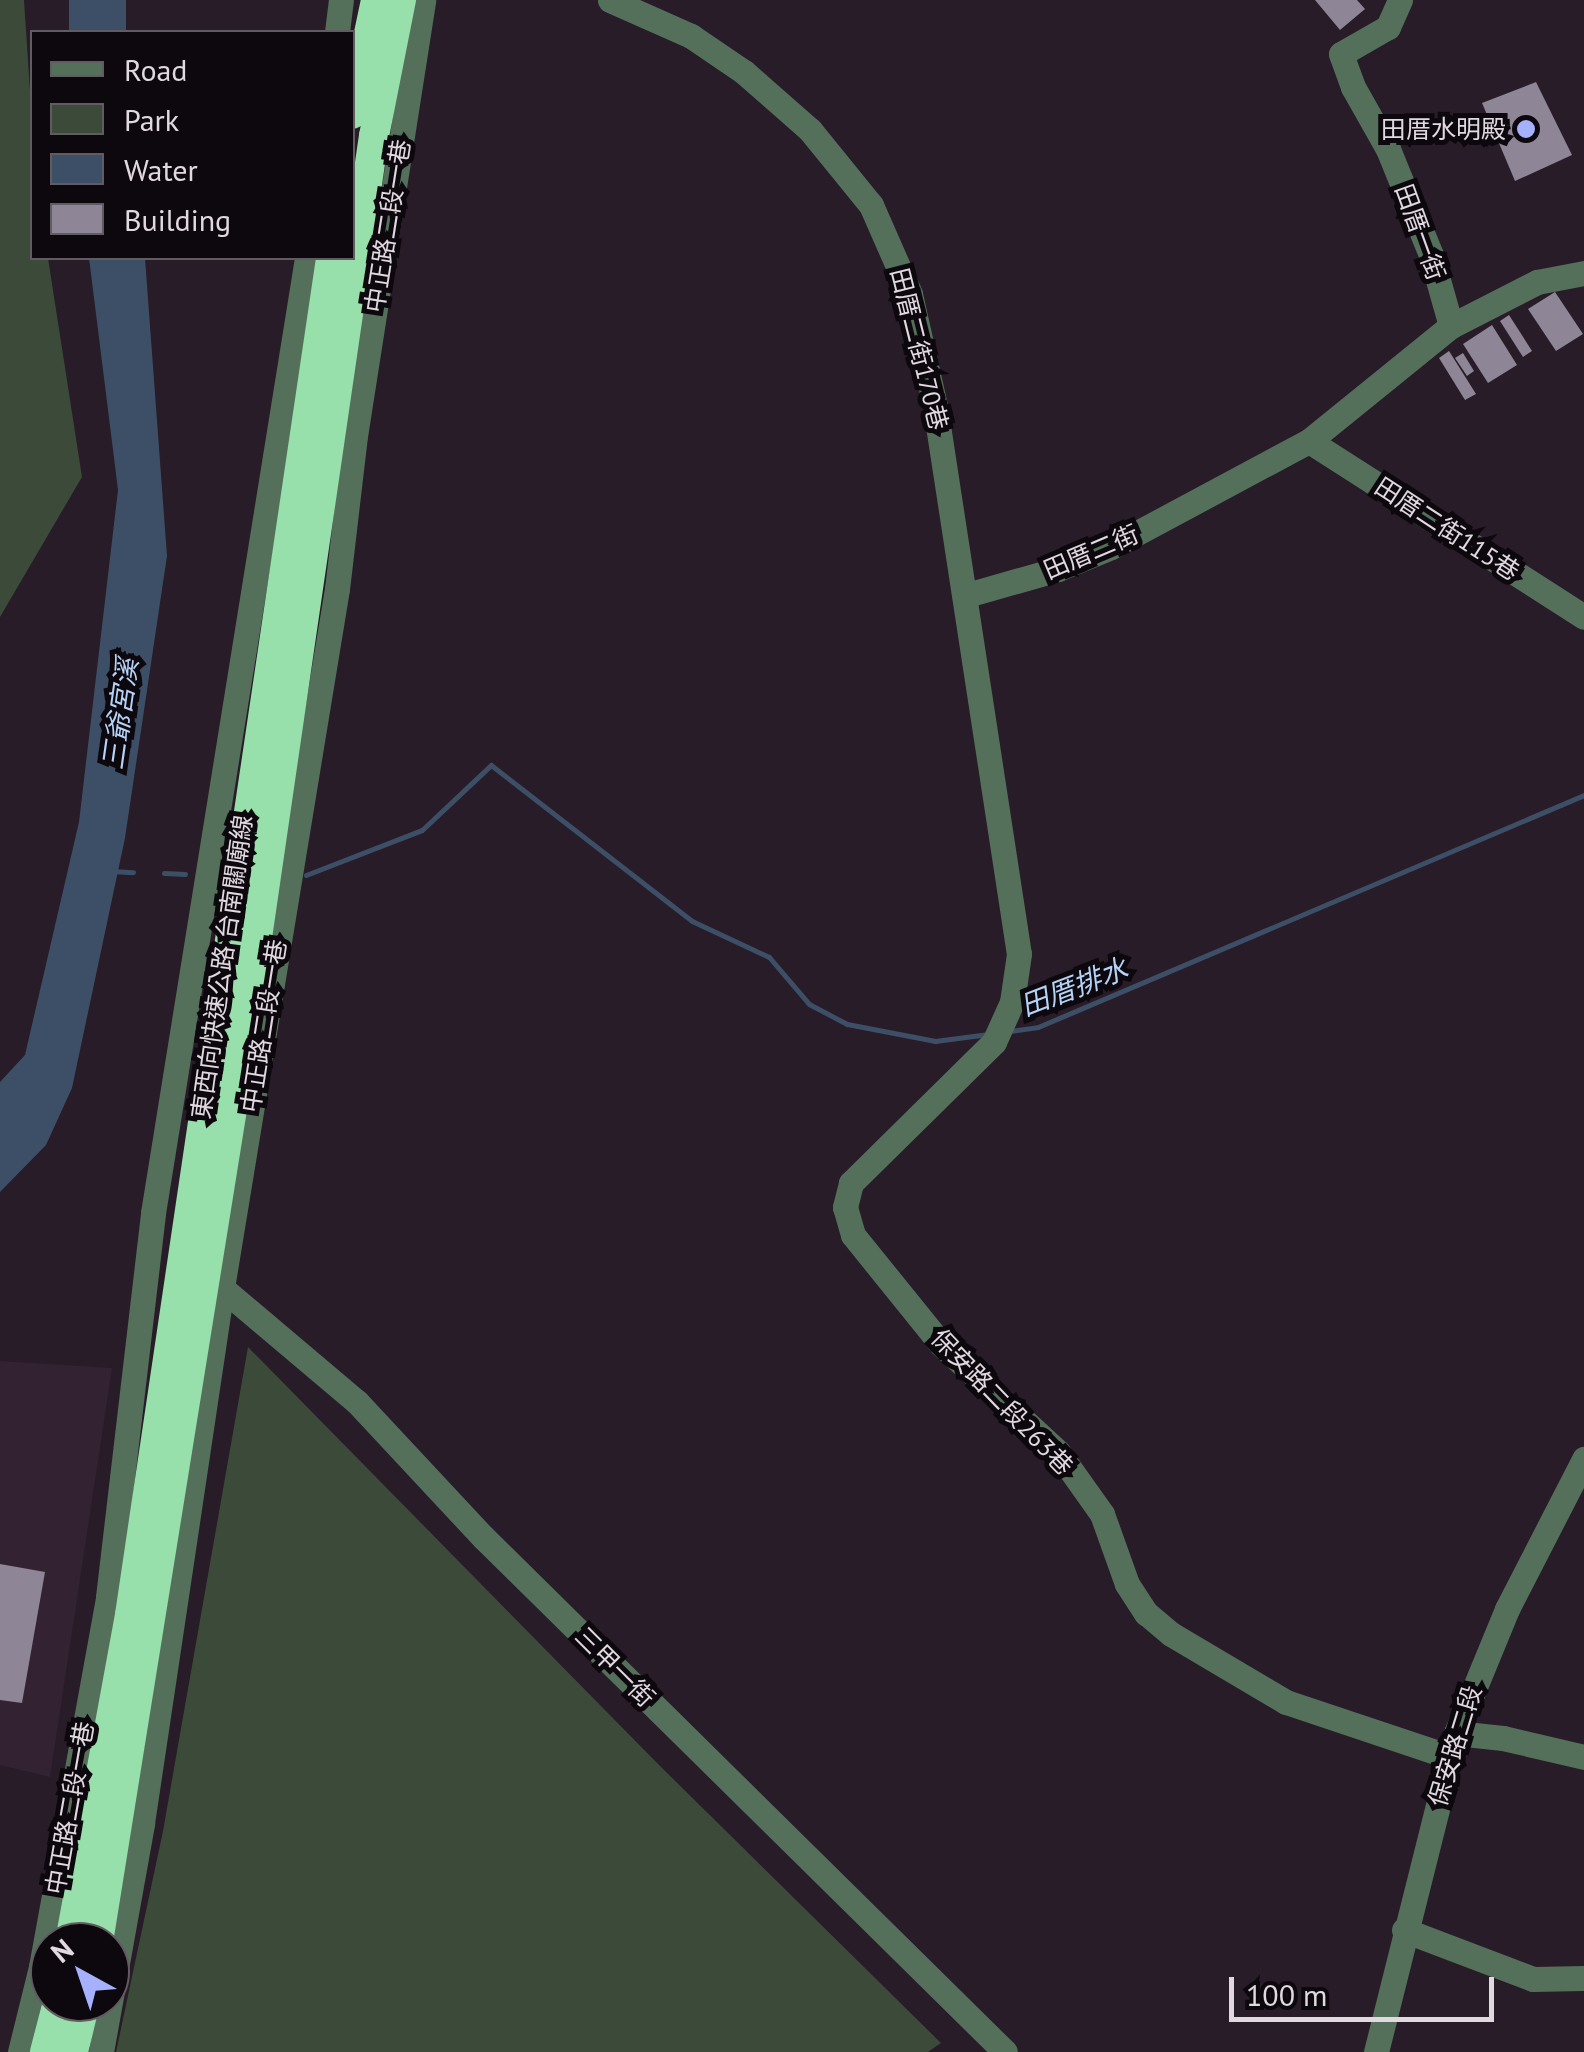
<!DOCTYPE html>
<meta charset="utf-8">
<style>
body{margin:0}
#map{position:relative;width:1584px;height:2052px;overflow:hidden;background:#271c27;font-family:"PT Sans","Noto Sans TC",sans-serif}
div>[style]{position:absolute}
.built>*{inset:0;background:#332332}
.green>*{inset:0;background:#3b4a39}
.water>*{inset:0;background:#3d4f66}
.stream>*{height:5px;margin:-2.5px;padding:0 2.5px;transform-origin:2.5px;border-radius:2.5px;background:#3d4f66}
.building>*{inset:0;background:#8e8696}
.minor>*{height:25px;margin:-12.5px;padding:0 12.5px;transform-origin:12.5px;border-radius:12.5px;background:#54705a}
.highway>*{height:30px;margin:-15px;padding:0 15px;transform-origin:15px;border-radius:15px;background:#98e0ab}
.dots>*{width:28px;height:28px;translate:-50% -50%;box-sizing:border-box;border:5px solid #0d080d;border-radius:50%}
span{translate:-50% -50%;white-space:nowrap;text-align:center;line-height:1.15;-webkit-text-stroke:10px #0d080d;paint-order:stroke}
.poi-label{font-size:25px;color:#e0d9e0}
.right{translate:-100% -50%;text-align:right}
.street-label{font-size:25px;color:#e0d9e0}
.water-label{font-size:28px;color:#b5d2f7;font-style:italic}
.legend{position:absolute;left:30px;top:30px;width:325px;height:230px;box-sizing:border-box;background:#0d080d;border:2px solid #615c61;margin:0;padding:12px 18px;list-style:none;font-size:30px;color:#e0d9e0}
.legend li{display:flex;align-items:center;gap:20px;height:50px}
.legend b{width:50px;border:2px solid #615c61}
.north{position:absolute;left:30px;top:1922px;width:100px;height:100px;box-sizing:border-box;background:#0d080d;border:2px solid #615c61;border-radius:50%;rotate:320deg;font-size:28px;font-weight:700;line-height:40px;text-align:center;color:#e0d9e0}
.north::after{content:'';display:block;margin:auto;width:35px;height:45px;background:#a5b1fc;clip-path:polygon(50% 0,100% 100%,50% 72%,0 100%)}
.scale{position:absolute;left:1229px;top:1977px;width:265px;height:45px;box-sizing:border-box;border:5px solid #e0d9e0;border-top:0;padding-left:12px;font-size:30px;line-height:35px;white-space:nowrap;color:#e0d9e0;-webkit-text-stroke:8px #0d080d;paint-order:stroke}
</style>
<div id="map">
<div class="built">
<div style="clip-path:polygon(0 1361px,112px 1368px,50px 1777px,0 1765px)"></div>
</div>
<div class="green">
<div style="clip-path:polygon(0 0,24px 0,32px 121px,32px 258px,48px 258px,82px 477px,0 617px)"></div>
<div style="clip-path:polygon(248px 1347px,659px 1765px,941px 2043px,928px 2052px,116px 2052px,163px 1831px)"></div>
</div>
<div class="water">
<div style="clip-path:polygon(69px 0,126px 0,126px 32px,69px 32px)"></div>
<div style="clip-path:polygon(89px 258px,145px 258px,167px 556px,125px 838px,72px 1088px,46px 1145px,0 1192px,0 1082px,25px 1055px,79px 822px,118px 490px)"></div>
</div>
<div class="stream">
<div style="left:111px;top:871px;width:22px;rotate:3deg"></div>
<div style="left:164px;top:873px;width:21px;rotate:3deg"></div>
<div style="left:306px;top:875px;width:124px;rotate:-21.2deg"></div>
<div style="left:422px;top:830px;width:95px;rotate:-43.3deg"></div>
<div style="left:491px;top:765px;width:254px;rotate:37.8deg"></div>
<div style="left:692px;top:921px;width:85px;rotate:25.1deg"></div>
<div style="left:769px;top:957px;width:62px;rotate:49.6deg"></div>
<div style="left:809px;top:1004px;width:43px;rotate:27.8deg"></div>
<div style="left:847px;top:1024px;width:90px;rotate:10.9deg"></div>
<div style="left:935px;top:1041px;width:54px;rotate:-7.4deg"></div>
<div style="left:1010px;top:1031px;width:28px;rotate:-8deg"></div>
<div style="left:1038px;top:1027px;width:593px;rotate:-23.02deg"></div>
</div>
<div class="building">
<div style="clip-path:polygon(1315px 0,1357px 0,1365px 9px,1340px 30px)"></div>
<div style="clip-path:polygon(1536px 82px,1572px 155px,1515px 181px,1482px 103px)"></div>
<div style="clip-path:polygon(1555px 292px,1583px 334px,1556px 351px,1528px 309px)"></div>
<div style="clip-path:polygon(1509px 315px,1532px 351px,1523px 357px,1500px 321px)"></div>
<div style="clip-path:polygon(1492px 325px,1517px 365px,1488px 383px,1463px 344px)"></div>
<div style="clip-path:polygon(1449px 351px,1476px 394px,1465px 400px,1439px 358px)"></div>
<div style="clip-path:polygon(1463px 353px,1474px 371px,1467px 376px,1455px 358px)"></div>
<div style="clip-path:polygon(0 1564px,45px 1572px,22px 1703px,0 1700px)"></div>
</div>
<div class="minor">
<div style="left:610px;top:0;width:89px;rotate:24deg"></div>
<div style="left:691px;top:36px;width:64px;rotate:34.2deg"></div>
<div style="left:744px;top:72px;width:88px;rotate:41.3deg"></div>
<div style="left:810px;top:130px;width:97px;rotate:50.9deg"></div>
<div style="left:871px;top:205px;width:97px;rotate:66.3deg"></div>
<div style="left:910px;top:294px;width:115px;rotate:77.4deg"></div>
<div style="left:935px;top:406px;width:554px;rotate:81.29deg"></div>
<div style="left:1019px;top:954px;width:49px;rotate:98.3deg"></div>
<div style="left:1012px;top:1002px;width:44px;rotate:114.2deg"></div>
<div style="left:994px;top:1042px;width:201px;rotate:135.4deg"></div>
<div style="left:851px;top:1183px;width:25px;rotate:104deg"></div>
<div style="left:845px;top:1207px;width:29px;rotate:74deg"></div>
<div style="left:853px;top:1235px;width:140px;rotate:51.1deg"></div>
<div style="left:941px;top:1344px;width:159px;rotate:42.7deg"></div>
<div style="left:1058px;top:1452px;width:76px;rotate:54.6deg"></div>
<div style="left:1102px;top:1514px;width:74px;rotate:70.3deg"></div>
<div style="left:1127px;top:1584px;width:35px;rotate:57deg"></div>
<div style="left:1146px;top:1613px;width:33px;rotate:40deg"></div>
<div style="left:1171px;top:1634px;width:134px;rotate:30.6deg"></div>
<div style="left:1286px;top:1702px;width:173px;rotate:18.5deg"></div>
<div style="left:1400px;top:0;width:30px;rotate:114deg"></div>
<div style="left:1388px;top:27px;width:54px;rotate:150.1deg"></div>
<div style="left:1341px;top:54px;width:35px;rotate:70deg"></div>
<div style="left:1353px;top:87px;width:71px;rotate:60.6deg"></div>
<div style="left:1388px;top:149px;width:114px;rotate:67.9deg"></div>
<div style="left:1431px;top:255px;width:74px;rotate:74.3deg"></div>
<div style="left:337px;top:32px;width:32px;rotate:-83deg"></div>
<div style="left:1309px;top:441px;width:326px;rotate:32.6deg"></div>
<div style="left:967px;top:595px;width:95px;rotate:-15.9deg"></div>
<div style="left:1058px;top:569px;width:57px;rotate:-22.5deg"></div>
<div style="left:1111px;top:547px;width:225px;rotate:-28.2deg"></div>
<div style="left:1309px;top:441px;width:183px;rotate:-39deg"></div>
<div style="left:1451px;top:326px;width:97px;rotate:-27.1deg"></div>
<div style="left:1537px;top:282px;width:48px;rotate:-10.8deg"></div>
<div style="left:222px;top:1288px;width:177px;rotate:40.2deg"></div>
<div style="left:357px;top:1402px;width:185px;rotate:47deg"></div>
<div style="left:483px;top:1537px;width:733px;rotate:44.61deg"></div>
<div style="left:1456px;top:1733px;width:47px;rotate:6.1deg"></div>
<div style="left:1503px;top:1738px;width:83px;rotate:13.2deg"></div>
<div style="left:1404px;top:1930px;width:138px;rotate:20.8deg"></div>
<div style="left:1533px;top:1979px;width:51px;rotate:-1.1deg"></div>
<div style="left:20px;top:2052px;width:88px;rotate:-76.1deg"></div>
<div style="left:41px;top:1967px;width:376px;rotate:-79.7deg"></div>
<div style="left:108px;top:1597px;width:387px;rotate:-83.3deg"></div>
<div style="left:153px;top:1213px;width:967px;rotate:-80.84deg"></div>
<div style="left:101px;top:2052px;width:233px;rotate:-79.8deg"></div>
<div style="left:142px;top:1823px;width:541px;rotate:-81.5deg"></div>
<div style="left:222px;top:1288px;width:708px;rotate:-80.66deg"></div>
<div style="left:337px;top:589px;width:154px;rotate:-83.3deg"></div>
<div style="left:355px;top:436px;width:441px;rotate:-81.1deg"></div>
<div style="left:1376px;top:2052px;width:329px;rotate:-75.9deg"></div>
<div style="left:1456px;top:1733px;width:134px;rotate:-67.6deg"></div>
<div style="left:1507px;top:1609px;width:169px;rotate:-62.8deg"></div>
</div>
<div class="highway">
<div style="left:352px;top:114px;width:116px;rotate:-78.1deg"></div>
<div style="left:70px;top:1942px;width:332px;rotate:-79.6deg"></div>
<div style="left:130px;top:1615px;width:1372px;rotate:-81.57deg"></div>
<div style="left:98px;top:1942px;width:844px;rotate:-80.86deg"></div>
<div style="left:232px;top:1109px;width:983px;rotate:-81.7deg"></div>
<div style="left:374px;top:136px;width:139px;rotate:-78.8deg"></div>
<div style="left:45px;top:2052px;width:52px;rotate:-75.4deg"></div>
<div style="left:73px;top:2052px;width:51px;rotate:-76.5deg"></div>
</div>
<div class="dots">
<div style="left:1526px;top:129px;background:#a5b1fc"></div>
</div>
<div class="poi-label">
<span class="right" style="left:1506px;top:129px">田厝水明殿</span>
</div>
<div class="street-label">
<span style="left:388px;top:226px;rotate:-81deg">中正路二段一巷</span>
<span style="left:1420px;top:232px;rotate:70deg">田厝一街</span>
<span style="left:919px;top:349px;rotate:76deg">田厝二街170巷</span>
<span style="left:1447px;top:529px;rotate:33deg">田厝二街115巷</span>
<span style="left:1091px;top:552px;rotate:-23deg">田厝二街</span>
<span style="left:222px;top:967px;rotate:-82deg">東西向快速公路 台南關廟線</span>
<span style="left:264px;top:1026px;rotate:-81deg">中正路二段一巷</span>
<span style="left:1002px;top:1402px;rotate:46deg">保安路二段263巷</span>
<span style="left:615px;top:1667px;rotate:45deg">三甲一街</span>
<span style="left:1455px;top:1746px;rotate:-73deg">保安路二段</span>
<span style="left:70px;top:1808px;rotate:-80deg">中正路二段一巷</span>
</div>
<div class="water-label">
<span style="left:120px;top:714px;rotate:-82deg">三爺宮溪</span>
<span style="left:1074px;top:987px;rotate:-21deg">田厝排水</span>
</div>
<ul class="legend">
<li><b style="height:12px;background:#54705a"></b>Road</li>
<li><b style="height:28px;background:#3b4a39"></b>Park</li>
<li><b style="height:28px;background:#3d4f66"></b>Water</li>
<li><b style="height:28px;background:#8e8696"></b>Building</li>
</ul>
<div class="north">N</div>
<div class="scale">100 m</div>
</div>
